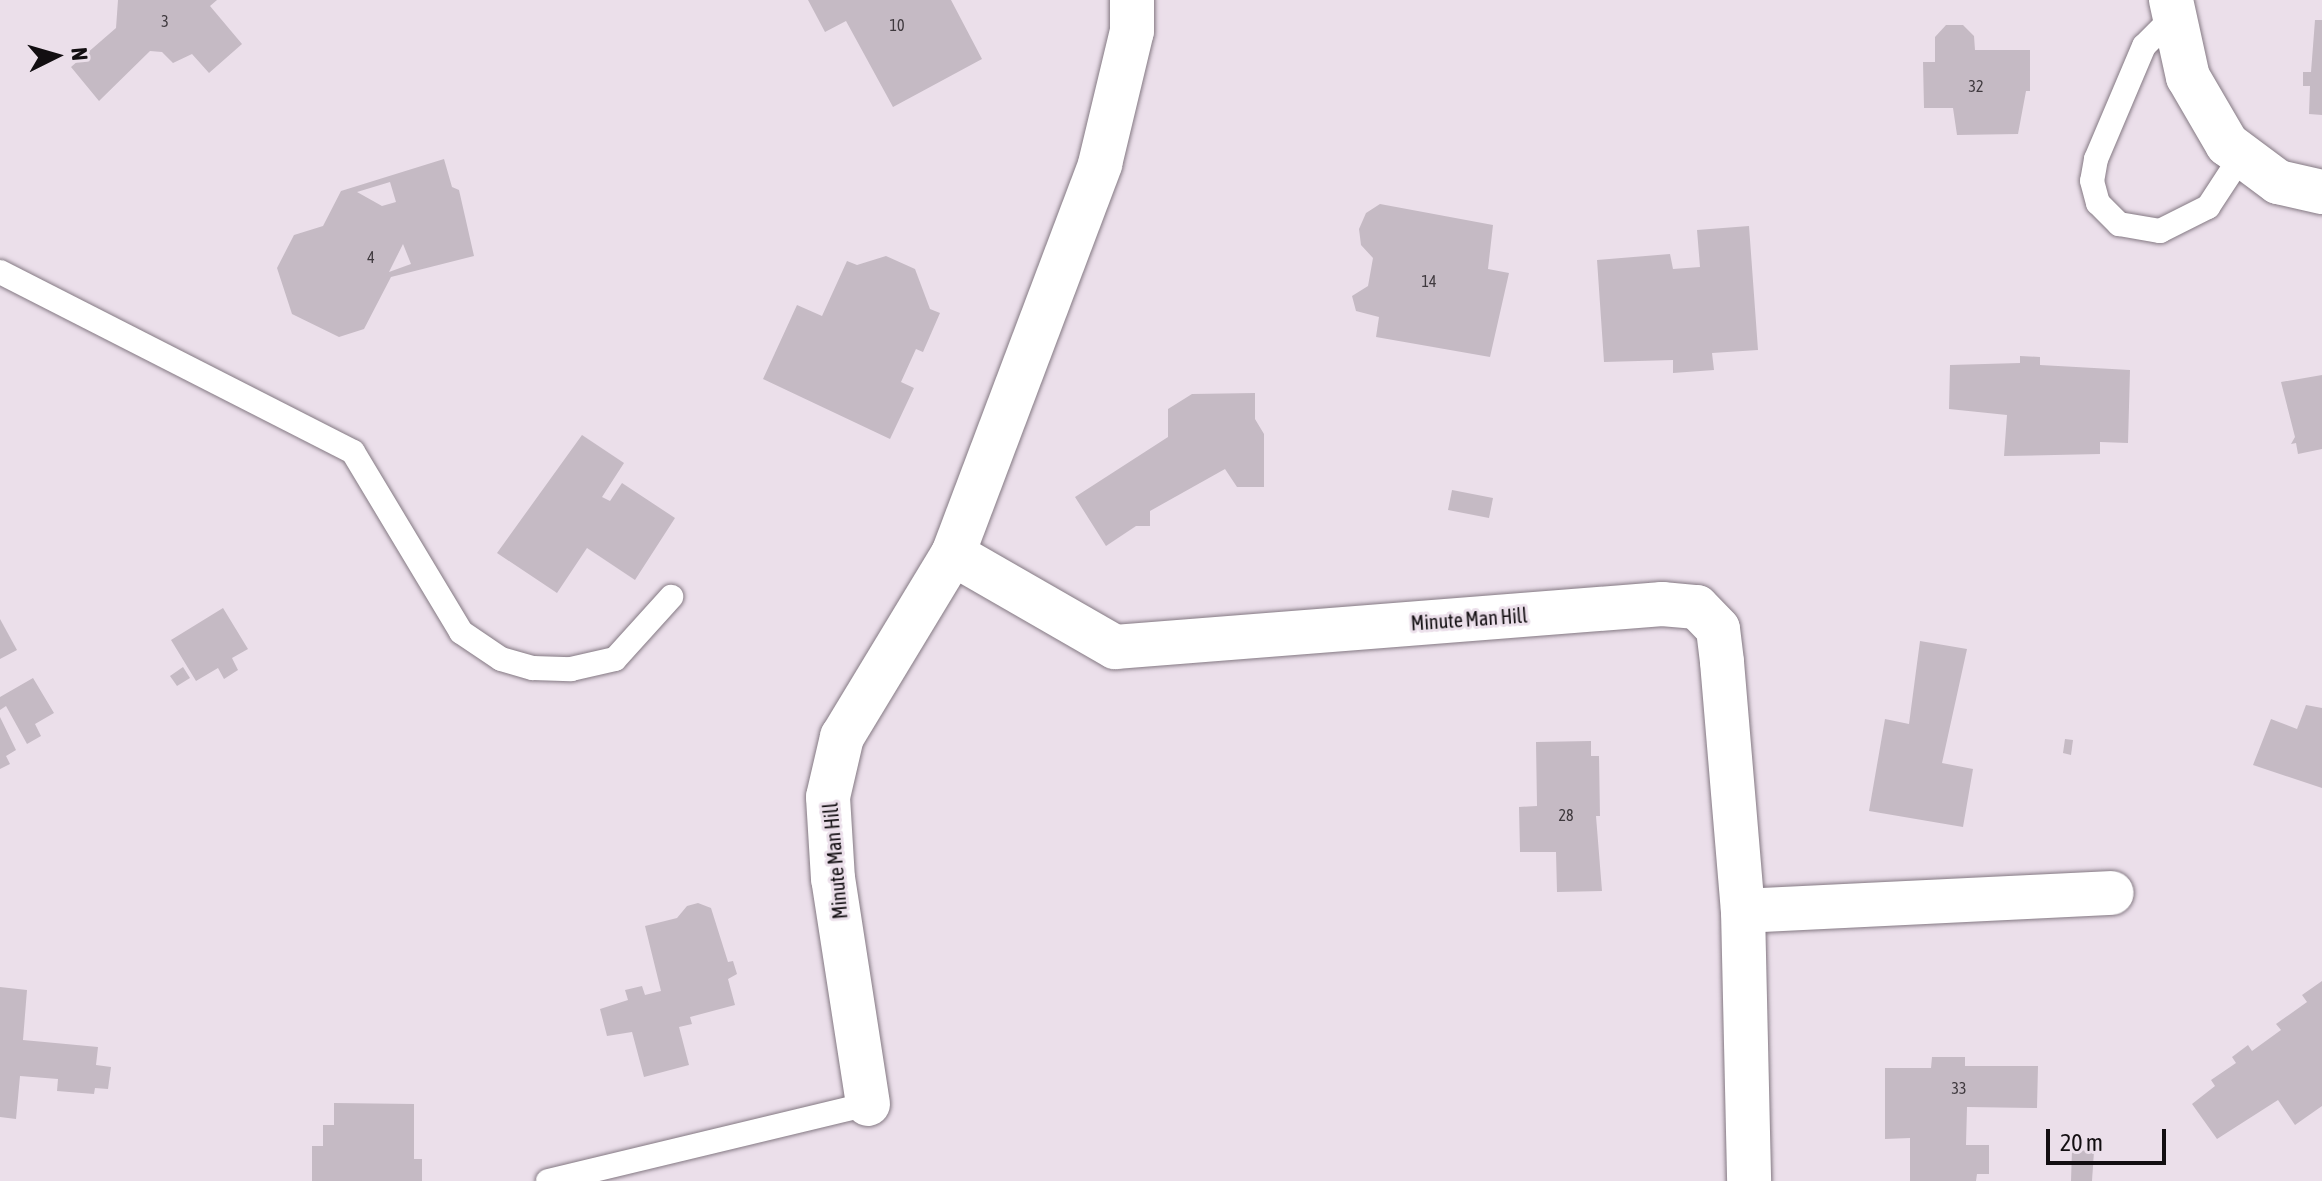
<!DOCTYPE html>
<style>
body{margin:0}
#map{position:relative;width:2322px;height:1181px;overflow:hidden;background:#ebdfea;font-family:"Asap Condensed",sans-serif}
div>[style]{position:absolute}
.building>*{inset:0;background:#c5bac4}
.roads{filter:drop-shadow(0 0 2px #847983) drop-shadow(0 0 2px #847983)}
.lane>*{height:24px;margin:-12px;padding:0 12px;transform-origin:12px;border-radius:12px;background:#fff}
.street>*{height:44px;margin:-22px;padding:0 22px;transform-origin:22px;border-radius:22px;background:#fff}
span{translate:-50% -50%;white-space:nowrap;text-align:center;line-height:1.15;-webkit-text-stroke:6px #ebdfea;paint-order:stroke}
.number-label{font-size:16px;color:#3f393e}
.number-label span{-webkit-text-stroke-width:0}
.street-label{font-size:20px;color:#120e11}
.north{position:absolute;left:16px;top:16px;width:80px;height:80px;-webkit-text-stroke:6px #ebdfea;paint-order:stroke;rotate:85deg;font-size:22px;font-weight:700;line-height:32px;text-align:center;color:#120e11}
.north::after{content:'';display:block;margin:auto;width:28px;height:36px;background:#120e11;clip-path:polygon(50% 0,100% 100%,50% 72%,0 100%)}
.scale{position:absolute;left:2046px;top:1129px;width:120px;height:36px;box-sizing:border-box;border:4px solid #120e11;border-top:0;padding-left:10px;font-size:24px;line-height:28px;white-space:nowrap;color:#120e11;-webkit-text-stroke:6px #ebdfea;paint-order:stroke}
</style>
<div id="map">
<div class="building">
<div style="clip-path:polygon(118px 0,217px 0,210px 6px,242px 44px,209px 73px,192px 54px,173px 63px,162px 52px,150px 51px,99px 101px,71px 67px,116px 28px)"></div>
<div style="clip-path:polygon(808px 0,951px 0,982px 59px,893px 107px,846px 21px,825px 32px)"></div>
<div style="clip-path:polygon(2315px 20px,2322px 20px,2322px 115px,2309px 114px,2310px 86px,2303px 86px,2303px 72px,2311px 72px)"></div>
<div style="clip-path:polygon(1946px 25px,1963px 25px,1974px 36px,1975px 50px,2030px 50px,2030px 91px,2026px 91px,2018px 134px,1957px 135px,1953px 108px,1924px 108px,1923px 62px,1935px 62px,1935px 37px)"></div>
<div style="clip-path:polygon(evenodd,444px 159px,452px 187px,459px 190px,474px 256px,391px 277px,364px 329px,339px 337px,292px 314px,277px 268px,294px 235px,323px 226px,341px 191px,444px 159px,390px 182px,396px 202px,382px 206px,357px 192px,390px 182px,444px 159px,403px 244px,411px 264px,389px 272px,403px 244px)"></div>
<div style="clip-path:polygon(1380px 204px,1493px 225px,1488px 269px,1509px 273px,1490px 357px,1376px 337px,1379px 317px,1356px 311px,1352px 296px,1368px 286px,1373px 258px,1361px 245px,1359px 229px,1366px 213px)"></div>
<div style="clip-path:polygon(1749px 226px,1758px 350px,1712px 353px,1714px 370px,1673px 373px,1673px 360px,1604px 362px,1597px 260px,1670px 254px,1673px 269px,1700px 267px,1697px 230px)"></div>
<div style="clip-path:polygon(886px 256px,915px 269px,930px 309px,940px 313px,923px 352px,916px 349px,901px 382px,914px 388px,890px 439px,763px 379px,797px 305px,822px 316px,847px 261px,857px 265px)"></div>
<div style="clip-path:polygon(2020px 356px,2040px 357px,2040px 365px,2130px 370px,2128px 443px,2100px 442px,2100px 454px,2004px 456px,2007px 415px,1949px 409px,1950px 365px,2020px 363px)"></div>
<div style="clip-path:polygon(2322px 375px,2322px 449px,2298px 454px,2296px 443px,2291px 444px,2295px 437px,2281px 382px)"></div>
<div style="clip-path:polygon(1255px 393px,1255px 419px,1264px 434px,1264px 487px,1237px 487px,1225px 469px,1150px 511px,1150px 526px,1136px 526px,1106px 546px,1075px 497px,1168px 437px,1168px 409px,1192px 394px)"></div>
<div style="clip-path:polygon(582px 435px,624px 463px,602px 497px,610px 501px,622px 483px,675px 518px,635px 580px,587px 548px,557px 593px,497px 553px)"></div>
<div style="clip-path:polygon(1452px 490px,1493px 498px,1489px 518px,1448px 510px)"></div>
<div style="clip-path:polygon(223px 608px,248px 649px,232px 658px,238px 670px,224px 679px,218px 668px,196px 681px,171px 640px)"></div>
<div style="clip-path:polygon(0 619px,17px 650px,0 659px)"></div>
<div style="clip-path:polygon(1920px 641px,1967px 649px,1942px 763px,1973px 769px,1963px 827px,1869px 811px,1885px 719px,1909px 724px)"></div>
<div style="clip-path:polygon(183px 667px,190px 678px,177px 686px,170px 676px)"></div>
<div style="clip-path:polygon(33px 678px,54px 713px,35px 724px,41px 736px,27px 744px,6px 706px,0 710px,0 697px)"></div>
<div style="clip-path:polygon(2306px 705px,2322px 708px,2322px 788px,2253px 765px,2271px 719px,2297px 729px)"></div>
<div style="clip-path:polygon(0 717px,16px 750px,6px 756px,10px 764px,0 769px)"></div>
<div style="clip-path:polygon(2065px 739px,2073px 740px,2071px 755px,2063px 753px)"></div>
<div style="clip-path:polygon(1591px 741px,1591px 756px,1599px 756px,1600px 816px,1596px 816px,1602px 891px,1557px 892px,1556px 852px,1520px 852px,1519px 807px,1537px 806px,1536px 742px)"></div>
<div style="clip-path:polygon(698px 903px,711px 908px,728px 962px,733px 961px,737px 974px,728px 979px,735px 1005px,690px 1017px,692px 1024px,679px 1027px,689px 1065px,644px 1077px,632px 1032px,607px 1036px,600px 1009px,628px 1000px,625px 990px,642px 986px,645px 995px,661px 991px,645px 926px,677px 918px,687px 906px)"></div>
<div style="clip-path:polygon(2322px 981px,2322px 1106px,2295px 1125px,2278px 1100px,2217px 1139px,2192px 1104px,2215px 1086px,2211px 1080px,2236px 1063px,2232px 1057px,2248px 1045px,2252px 1051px,2281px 1030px,2276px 1024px,2307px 1002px,2302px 995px)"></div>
<div style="clip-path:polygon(0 987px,27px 990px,23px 1040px,98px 1047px,96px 1065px,111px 1067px,108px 1089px,95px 1088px,94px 1094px,57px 1091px,58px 1079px,20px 1076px,16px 1119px,0 1117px)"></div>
<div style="clip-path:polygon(1932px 1057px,1965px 1057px,1965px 1066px,2038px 1066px,2037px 1108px,1967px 1107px,1966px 1145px,1989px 1145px,1989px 1174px,1977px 1174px,1976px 1181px,1910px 1181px,1910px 1138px,1885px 1139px,1885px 1068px,1931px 1068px)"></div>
<div style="clip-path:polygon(334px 1103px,414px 1104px,414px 1159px,422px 1159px,422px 1181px,312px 1181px,312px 1146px,323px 1146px,323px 1125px,334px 1125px)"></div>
<div style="clip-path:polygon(2072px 1150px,2094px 1151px,2092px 1181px,2071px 1181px)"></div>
</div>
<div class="roads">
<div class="lane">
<div style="left:2174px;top:16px;width:42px;rotate:135deg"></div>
<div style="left:2144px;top:46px;width:123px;rotate:113deg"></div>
<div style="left:2096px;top:159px;width:22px;rotate:100deg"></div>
<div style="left:2092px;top:181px;width:23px;rotate:75deg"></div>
<div style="left:2098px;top:203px;width:30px;rotate:45deg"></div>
<div style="left:2119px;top:224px;width:42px;rotate:9.7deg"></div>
<div style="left:2160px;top:231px;width:54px;rotate:-26.6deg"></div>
<div style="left:2208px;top:207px;width:62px;rotate:-56.8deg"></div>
<div style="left:0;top:272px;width:396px;rotate:27deg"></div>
<div style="left:353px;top:452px;width:210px;rotate:59deg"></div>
<div style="left:461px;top:632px;width:48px;rotate:34deg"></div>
<div style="left:501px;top:659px;width:33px;rotate:16deg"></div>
<div style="left:533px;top:668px;width:38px;rotate:2deg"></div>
<div style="left:571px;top:669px;width:45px;rotate:-12.8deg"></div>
<div style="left:615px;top:659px;width:84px;rotate:-47.9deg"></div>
<div style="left:548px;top:1181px;width:329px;rotate:-13.5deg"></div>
</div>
<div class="street">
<div style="left:2171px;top:0;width:79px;rotate:77.6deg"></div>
<div style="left:2188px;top:77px;width:78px;rotate:59.8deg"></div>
<div style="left:2227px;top:144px;width:64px;rotate:36.7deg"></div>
<div style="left:2278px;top:182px;width:45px;rotate:12.8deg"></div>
<div style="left:953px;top:554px;width:187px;rotate:29.9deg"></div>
<div style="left:1115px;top:647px;width:549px;rotate:-4.49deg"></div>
<div style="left:1662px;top:604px;width:35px;rotate:5deg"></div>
<div style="left:1697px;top:607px;width:30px;rotate:46deg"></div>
<div style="left:1718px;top:629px;width:33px;rotate:83deg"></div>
<div style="left:1722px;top:662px;width:250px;rotate:85.2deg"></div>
<div style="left:1743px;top:911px;width:270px;rotate:88.7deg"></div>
<div style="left:1743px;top:911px;width:369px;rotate:-2.8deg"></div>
<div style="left:868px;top:1104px;width:228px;rotate:-98.8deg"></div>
<div style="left:833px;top:879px;width:82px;rotate:-93.5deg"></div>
<div style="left:828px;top:797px;width:62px;rotate:-76.9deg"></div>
<div style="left:842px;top:737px;width:214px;rotate:-58.8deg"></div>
<div style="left:953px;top:554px;width:417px;rotate:-69.3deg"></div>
<div style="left:1100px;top:164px;width:137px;rotate:-76.5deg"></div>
<div style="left:1132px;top:31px;width:31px;rotate:-90deg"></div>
</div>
</div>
<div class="number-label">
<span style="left:165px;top:21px">3</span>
<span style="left:897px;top:25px">10</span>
<span style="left:1976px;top:86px">32</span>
<span style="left:371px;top:257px">4</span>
<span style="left:1429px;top:281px">14</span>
<span style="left:1566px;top:815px">28</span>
<span style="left:1959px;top:1088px">33</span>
</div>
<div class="street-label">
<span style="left:1469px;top:619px;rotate:-4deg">Minute Man Hill</span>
<span style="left:835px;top:861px;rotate:-95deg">Minute Man Hill</span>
</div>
<div class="north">N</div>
<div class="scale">20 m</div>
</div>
